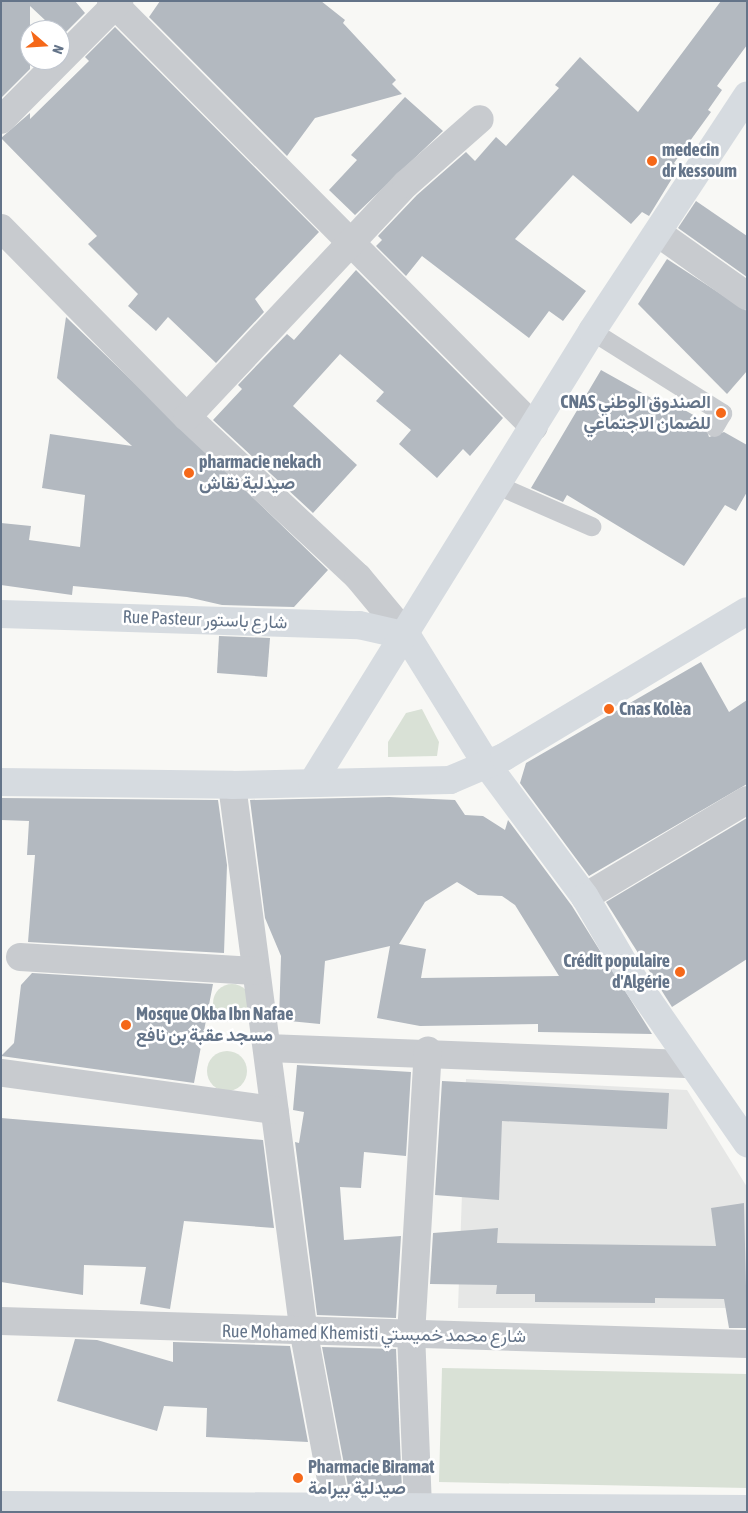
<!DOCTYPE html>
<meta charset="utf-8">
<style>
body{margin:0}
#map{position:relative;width:748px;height:1513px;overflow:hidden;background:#f8f8f5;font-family:"Asap Condensed",Vazirmatn,sans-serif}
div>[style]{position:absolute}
.built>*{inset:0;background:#e6e7e6}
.green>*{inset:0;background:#d9e1d6}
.round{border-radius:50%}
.building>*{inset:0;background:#b3b9c0}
.lane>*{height:19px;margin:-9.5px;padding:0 9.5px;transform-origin:9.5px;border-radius:9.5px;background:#c8cbcf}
.street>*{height:28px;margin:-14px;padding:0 14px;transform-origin:14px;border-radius:14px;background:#c8cbcf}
.secondary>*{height:28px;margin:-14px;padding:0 14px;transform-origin:14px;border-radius:14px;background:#d6dbe0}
.primary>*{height:28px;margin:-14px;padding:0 14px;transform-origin:14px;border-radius:14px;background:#d6dbe0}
.dots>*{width:14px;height:14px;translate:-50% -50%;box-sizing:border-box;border:2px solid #fff;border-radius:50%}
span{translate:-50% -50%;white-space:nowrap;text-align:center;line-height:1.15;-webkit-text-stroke:5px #fff;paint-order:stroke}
.poi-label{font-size:18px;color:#647489;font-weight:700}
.left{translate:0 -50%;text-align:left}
.right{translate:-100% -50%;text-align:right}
.street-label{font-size:18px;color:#647489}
.frame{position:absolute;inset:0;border:2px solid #647489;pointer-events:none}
.north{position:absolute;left:20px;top:20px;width:50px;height:50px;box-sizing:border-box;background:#fff;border:1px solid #c1c7d0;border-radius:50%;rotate:109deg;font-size:14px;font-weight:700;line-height:20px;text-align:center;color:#647489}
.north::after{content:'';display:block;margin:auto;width:18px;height:22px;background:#f56819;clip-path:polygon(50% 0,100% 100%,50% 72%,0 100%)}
</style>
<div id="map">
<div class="built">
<div style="clip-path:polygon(466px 1079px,687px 1090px,747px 1187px,747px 1308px,458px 1308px)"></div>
</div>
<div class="green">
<div style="clip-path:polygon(422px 709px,439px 742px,437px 756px,388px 757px,388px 742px,406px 713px)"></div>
<div class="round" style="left:213px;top:984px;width:38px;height:38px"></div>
<div class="round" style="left:207px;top:1051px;width:40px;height:40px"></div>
<div style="clip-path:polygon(442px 1368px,747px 1374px,747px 1488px,439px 1482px)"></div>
</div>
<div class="building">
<div style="clip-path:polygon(1px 1px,75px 1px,85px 13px,62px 36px,30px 6px,30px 69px,1px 98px)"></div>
<div style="clip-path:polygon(160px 1px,321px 1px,345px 20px,343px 23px,396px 80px,392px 84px,402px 94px,315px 118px,287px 156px,149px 17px)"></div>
<div style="clip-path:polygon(721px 1px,747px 1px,747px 45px,717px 86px,722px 90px,708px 110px,711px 112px,674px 163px,679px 167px,649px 216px,642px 212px,631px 224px,573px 175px,515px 239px,586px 291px,563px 321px,549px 311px,529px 338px,422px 256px,406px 276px,376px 246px,382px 240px,378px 236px,417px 195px,466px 152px,475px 161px,496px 137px,506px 146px,559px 88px,555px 85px,580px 57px,638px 112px)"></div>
<div style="clip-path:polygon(115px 27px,319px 232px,255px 299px,264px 312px,216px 363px,168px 317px,156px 331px,128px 306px,138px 294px,88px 244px,97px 236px,1px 138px,30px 113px,30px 119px,89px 61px,85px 57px)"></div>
<div style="clip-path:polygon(405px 97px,443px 131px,355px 215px,329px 190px,357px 160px,351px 155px)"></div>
<div style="clip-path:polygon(696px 201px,747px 236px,747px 277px,678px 228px)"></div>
<div style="clip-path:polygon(667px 259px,747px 311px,747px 371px,727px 394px,638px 304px)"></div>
<div style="clip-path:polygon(356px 270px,503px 418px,470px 456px,463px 449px,437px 478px,399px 444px,411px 430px,376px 401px,384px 392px,340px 354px,293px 406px,357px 465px,313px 513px,213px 420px,242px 389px,238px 385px,287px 334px,294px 340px)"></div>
<div style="clip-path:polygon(66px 317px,328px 570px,294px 607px,222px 605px,187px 597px,73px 586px,72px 595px,1px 585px,1px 523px,31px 526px,29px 540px,80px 547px,85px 495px,42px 488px,50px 434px,132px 446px,57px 378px)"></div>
<div style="clip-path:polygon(601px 370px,662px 404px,665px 399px,704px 421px,709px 437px,724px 432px,747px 445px,747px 492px,736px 511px,725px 505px,684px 566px,567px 495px,563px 502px,531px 488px)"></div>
<div style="clip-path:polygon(219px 636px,270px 638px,267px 677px,217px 673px)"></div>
<div style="clip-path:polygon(701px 662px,729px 712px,747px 700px,747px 784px,589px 876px,520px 783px,526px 763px)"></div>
<div style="clip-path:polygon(evenodd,389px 797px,455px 800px,465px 815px,483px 816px,505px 830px,508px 820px,572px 906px,652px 1034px,538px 1032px,538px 1024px,420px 1026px,377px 1018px,390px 946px,325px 961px,320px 1024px,279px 1020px,281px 956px,265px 918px,250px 800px,389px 797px,457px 882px,478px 895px,502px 896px,515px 905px,559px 976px,421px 978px,426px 949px,399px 944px,425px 902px,457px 882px)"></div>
<div style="clip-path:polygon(2px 798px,218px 800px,227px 865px,224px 953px,28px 942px,35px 855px,27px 855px,29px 821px,1px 820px)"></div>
<div style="clip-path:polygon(747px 818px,747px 959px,672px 1007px,606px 902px)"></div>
<div style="clip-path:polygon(32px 973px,213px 984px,194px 1083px,1px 1056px,14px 1043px,21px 985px)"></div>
<div style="clip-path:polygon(297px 1065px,411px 1072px,406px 1156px,364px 1152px,361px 1188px,340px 1187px,344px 1240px,401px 1236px,396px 1318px,317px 1315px,295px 1142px,299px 1143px,304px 1112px,293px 1110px)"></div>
<div style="clip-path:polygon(442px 1081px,669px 1093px,667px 1129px,502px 1121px,499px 1200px,435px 1195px)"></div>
<div style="clip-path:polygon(1px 1118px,263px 1140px,274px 1228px,184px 1221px,170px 1309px,140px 1304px,146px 1267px,84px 1265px,83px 1295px,1px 1282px)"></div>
<div style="clip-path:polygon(744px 1203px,747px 1328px,729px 1328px,724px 1299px,655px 1298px,655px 1303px,535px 1302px,535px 1294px,496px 1294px,497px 1285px,430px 1284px,433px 1233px,498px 1228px,497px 1243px,716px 1246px,711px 1208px)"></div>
<div style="clip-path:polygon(75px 1339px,97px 1340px,173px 1362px,173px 1342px,290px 1346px,308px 1442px,206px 1437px,207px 1408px,164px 1406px,157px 1431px,57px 1401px)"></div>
<div style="clip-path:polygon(322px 1347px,396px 1349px,402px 1490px,349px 1491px)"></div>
</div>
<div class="lane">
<div style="left:592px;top:331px;width:154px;rotate:32.2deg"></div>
<div style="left:722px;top:413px;width:16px;rotate:120deg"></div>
<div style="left:497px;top:485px;width:103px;rotate:23.6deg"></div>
</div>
<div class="street">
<div style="left:111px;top:1px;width:600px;rotate:45.2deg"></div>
<div style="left:1px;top:120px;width:168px;rotate:-45.2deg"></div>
<div style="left:1px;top:228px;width:265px;rotate:45.5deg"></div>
<div style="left:187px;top:417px;width:234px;rotate:43.1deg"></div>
<div style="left:358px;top:577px;width:77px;rotate:50.3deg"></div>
<div style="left:658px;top:233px;width:109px;rotate:35.3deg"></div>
<div style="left:187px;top:417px;width:320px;rotate:-46.8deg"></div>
<div style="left:406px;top:184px;width:98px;rotate:-41.3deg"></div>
<div style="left:232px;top:785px;width:554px;rotate:82.53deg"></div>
<div style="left:304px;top:1334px;width:181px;rotate:79.5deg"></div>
<div style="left:585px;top:897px;width:189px;rotate:-30.9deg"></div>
<div style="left:20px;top:957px;width:235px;rotate:3.4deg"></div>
<div style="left:267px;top:1048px;width:425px;rotate:2.2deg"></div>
<div style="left:3px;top:1073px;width:274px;rotate:7.8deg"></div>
<div style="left:1px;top:1321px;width:746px;rotate:1.77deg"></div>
<div style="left:418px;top:1507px;width:172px;rotate:-92.3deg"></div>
<div style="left:411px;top:1335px;width:285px;rotate:-86.6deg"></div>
</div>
<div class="secondary">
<div style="left:1px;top:614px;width:358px;rotate:1.8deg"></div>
<div style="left:359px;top:625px;width:49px;rotate:12.9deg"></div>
<div style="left:407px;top:636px;width:152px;rotate:58.2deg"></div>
<div style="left:487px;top:765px;width:164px;rotate:53.4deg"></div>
<div style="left:585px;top:897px;width:89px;rotate:59.7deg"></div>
<div style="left:630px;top:974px;width:206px;rotate:55.3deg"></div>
<div style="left:1px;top:782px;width:231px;rotate:0.7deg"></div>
<div style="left:232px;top:785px;width:218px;rotate:-1.3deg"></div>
<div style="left:450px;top:780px;width:59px;rotate:-23.1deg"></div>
<div style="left:504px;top:757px;width:283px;rotate:-31deg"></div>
<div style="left:312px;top:783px;width:532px;rotate:-58.22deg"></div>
<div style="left:592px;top:331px;width:282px;rotate:-56.6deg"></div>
</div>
<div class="primary">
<div style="left:1px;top:1505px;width:746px;rotate:0.31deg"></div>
</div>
<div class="dots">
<div style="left:652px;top:161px;background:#f56819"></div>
<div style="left:721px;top:413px;background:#f56819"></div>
<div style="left:189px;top:473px;background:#f56819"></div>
<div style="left:609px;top:709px;background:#f56819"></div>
<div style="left:680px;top:972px;background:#f56819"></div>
<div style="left:126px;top:1025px;background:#f56819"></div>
<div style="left:298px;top:1478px;background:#f56819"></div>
</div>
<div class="poi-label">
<span class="left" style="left:662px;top:161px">medecin<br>dr kessoum</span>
<span class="right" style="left:711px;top:413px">CNAS الصندوق الوطني<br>للضمان الاجتماعي</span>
<span class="left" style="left:199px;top:473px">pharmacie nekach<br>صيدلية نقاش</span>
<span class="left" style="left:619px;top:709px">Cnas Kolèa</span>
<span class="right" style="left:670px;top:972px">Crédit populaire<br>d'Algérie</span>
<span class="left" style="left:136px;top:1025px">Mosque Okba Ibn Nafae<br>مسجد عقبة بن نافع</span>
<span class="left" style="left:308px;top:1478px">Pharmacie Biramat<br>صيدلية بيرامة</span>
</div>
<div class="street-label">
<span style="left:205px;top:620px;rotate:2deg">Rue Pasteur شارع باستور</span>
<span style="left:374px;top:1334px;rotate:1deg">Rue Mohamed Khemisti شارع محمد خميستي</span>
</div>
<div class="frame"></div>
<div class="north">N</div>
</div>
